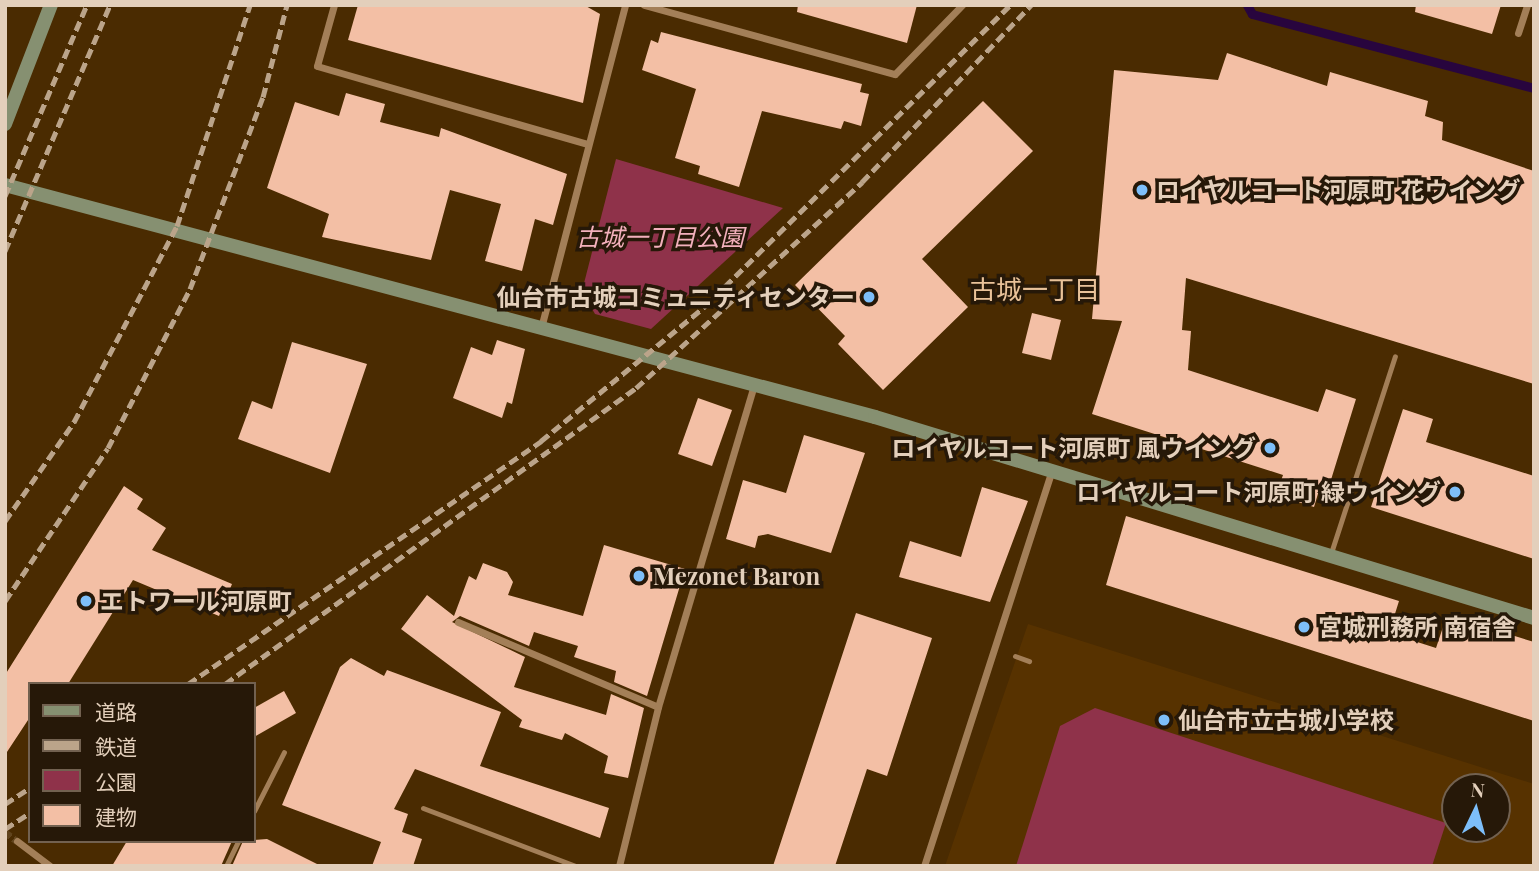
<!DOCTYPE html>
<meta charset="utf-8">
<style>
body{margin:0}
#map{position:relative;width:1539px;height:871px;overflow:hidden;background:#4a2b01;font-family:"Playfair Display","Noto Sans JP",serif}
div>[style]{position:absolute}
.built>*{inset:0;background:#573200}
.green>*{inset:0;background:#8f324a}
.stream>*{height:9px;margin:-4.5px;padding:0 4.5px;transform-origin:4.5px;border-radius:4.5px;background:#28053e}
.building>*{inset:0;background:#f3bfa5}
.street-tunnel>*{height:7px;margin-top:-3.5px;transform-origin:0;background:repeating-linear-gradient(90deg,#61441d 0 7px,transparent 0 10.5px)}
.lane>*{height:5px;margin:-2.5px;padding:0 2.5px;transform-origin:2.5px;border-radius:2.5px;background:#a37f58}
.street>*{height:7px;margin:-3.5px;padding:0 3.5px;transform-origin:3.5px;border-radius:3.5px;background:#a37f58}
.secondary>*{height:14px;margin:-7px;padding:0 7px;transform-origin:7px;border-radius:7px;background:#869071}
.rail>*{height:5px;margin-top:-2.5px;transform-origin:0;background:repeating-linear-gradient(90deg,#bba48a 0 10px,transparent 0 15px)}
.dots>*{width:19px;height:19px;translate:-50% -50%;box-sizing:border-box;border:4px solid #261808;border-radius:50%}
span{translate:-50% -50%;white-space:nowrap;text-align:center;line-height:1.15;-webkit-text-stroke:7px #261808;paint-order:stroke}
.poi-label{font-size:24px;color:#e3cfbb;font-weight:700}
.left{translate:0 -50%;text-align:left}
.right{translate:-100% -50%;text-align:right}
.park-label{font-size:24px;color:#f3b0bc;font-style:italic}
.neighbourhood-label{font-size:26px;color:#e9c299}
.frame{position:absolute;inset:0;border:7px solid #e3cfbb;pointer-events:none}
.legend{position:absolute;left:28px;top:682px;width:228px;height:161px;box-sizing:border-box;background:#261808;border:2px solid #726150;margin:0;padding:9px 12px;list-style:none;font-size:21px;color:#e3cfbb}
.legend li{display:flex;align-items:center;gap:14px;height:35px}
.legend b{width:35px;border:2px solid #726150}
.north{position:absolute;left:1441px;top:773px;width:70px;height:70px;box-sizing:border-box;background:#261808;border:2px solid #726150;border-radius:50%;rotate:5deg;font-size:19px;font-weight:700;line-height:28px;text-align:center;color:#e3cfbb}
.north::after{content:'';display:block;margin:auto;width:24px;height:32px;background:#7dbef9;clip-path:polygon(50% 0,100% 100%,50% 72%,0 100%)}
</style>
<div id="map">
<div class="built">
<div style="clip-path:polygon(evenodd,1028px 624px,1534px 784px,1534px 866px,945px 866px,1028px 624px,1455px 787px,1497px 787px,1497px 829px,1455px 829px,1455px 787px)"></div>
</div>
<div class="green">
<div style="clip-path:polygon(616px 159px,783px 208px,651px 329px,595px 314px,582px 291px)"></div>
<div style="clip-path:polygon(1095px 708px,1446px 823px,1432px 866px,1016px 866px,1060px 726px)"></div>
</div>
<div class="stream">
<div style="left:1247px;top:5px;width:10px;rotate:61deg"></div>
<div style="left:1252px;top:14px;width:292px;rotate:14.7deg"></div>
</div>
<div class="building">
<div style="clip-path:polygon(358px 5px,584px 5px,600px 14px,583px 103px,348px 40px)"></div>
<div style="clip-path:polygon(798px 5px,917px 5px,907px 43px,797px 12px)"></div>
<div style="clip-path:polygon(1416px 5px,1501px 5px,1492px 34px,1415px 12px)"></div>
<div style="clip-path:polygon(661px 32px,862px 84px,860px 92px,869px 94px,861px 126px,844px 121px,841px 129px,762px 111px,739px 187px,698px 174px,700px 166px,675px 158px,696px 89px,642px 70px,651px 40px,658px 43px)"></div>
<div style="clip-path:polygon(1227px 53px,1327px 86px,1330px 72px,1428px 101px,1425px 116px,1443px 122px,1442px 140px,1534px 171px,1534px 384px,1186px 278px,1182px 330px,1191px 331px,1188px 370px,1318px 412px,1326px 389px,1356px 399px,1330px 483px,1320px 487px,1314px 507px,1276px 495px,1283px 475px,1092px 414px,1122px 321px,1092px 319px,1114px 70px,1218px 80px)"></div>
<div style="clip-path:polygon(346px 93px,385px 104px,380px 122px,439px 137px,441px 128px,567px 174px,553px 225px,535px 219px,522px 271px,485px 261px,501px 204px,450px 190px,431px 260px,322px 237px,329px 214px,267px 188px,295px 102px,339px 116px)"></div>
<div style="clip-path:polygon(983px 101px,1033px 151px,922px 259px,968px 307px,883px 390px,838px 344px,845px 336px,795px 285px)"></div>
<div style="clip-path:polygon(1032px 313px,1061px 320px,1051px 360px,1022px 353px)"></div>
<div style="clip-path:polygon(497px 340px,525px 349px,512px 404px,507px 402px,502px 418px,453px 398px,471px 347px,492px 355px)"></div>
<div style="clip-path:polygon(292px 342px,367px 364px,330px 473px,238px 439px,252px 401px,272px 409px)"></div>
<div style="clip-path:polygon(698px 398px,732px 410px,712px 466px,678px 454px)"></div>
<div style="clip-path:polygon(1403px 409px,1433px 419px,1426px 442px,1534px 476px,1534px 559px,1371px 507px)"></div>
<div style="clip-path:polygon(804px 435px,865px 453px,831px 553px,768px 534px,758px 536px,755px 548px,726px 539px,743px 480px,786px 493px)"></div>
<div style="clip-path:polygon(124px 486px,143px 499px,137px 509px,166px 528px,152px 550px,232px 584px,219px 616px,133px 580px,68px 684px,30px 684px,30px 717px,5px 755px,5px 675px)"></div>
<div style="clip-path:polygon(982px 487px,1028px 501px,990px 602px,899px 577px,910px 541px,961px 557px)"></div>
<div style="clip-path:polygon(1126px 516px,1399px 601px,1389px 633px,1436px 648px,1447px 615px,1534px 642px,1534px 721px,1106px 585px)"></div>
<div style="clip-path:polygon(604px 545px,685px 569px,647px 696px,614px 682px,616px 671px,574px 657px,578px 646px,534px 632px,529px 646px,460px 616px,452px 622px,525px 657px,514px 687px,606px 715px,611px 694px,644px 708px,628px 778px,604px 773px,608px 756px,565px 733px,562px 740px,519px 727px,522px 720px,401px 629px,427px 595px,454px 616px,469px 576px,476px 580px,483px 563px,507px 572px,513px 582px,508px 595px,583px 616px)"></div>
<div style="clip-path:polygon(856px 613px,932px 638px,887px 776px,867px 769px,835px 866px,773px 866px)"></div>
<div style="clip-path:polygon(351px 658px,384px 676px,387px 670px,501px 712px,480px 766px,609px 808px,600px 838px,415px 769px,394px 809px,408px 814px,402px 832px,422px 839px,413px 866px,372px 866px,381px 842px,282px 805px,340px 667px)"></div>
<div style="clip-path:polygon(284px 691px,296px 713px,254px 737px,254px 708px)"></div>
<div style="clip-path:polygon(267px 839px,321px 866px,232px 866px,243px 841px)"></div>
<div style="clip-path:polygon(127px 841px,232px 841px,221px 866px,112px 866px)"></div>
</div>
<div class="street-tunnel">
<div style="left:5px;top:832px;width:15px;rotate:37deg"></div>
</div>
<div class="lane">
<div style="left:1330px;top:556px;width:210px;rotate:-72deg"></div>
<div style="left:1015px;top:656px;width:15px;rotate:20deg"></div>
<div style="left:423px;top:808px;width:164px;rotate:20.8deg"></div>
<div style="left:254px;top:811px;width:66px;rotate:-63deg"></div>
<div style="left:226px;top:866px;width:28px;rotate:-64deg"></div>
</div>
<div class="street">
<div style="left:334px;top:5px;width:63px;rotate:105.6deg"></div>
<div style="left:317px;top:66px;width:282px;rotate:16.1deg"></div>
<div style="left:644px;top:5px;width:260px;rotate:15.4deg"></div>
<div style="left:895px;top:74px;width:96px;rotate:-45.8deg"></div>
<div style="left:1518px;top:33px;width:29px;rotate:-72deg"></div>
<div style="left:542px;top:324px;width:330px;rotate:-75.4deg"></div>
<div style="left:458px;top:622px;width:217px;rotate:23deg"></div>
<div style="left:17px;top:841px;width:41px;rotate:37.1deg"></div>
<div style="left:619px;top:866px;width:164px;rotate:-76.2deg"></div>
<div style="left:658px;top:707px;width:336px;rotate:-73.4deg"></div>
<div style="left:924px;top:866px;width:416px;rotate:-72.1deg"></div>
</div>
<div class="secondary">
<div style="left:5px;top:124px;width:128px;rotate:-68.9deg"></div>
<div style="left:5px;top:185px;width:900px;rotate:14.93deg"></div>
<div style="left:875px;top:417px;width:689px;rotate:16.96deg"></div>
</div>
<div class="rail">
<div style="left:5px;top:196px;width:208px;rotate:-66.8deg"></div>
<div style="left:5px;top:251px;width:267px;rotate:-66.9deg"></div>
<div style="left:5px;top:521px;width:121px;rotate:-55.1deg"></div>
<div style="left:74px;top:422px;width:221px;rotate:-62.3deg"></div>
<div style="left:177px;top:226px;width:233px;rotate:-71.7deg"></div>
<div style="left:5px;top:601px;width:184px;rotate:-56.1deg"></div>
<div style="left:108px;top:448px;width:179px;rotate:-62.7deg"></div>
<div style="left:190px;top:289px;width:205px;rotate:-69.2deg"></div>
<div style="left:263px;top:97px;width:95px;rotate:-75.4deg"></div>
<div style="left:188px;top:684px;width:429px;rotate:-34.5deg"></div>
<div style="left:541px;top:441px;width:210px;rotate:-39.4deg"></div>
<div style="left:703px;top:308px;width:431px;rotate:-44.6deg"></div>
<div style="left:225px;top:684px;width:506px;rotate:-35.76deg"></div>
<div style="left:636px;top:388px;width:306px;rotate:-42.3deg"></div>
<div style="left:862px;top:182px;width:245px;rotate:-46.3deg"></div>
<div style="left:5px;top:804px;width:30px;rotate:-33deg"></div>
<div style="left:5px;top:829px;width:30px;rotate:-33deg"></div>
</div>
<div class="dots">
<div style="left:1142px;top:190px;background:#7dbef9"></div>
<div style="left:869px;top:297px;background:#7dbef9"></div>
<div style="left:1270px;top:448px;background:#7dbef9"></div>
<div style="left:1455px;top:492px;background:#7dbef9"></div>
<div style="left:639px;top:576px;background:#7dbef9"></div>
<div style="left:86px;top:601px;background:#7dbef9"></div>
<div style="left:1304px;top:627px;background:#7dbef9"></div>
<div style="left:1164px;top:720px;background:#7dbef9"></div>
</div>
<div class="poi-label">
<span class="left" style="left:1156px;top:190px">ロイヤルコート河原町 花ウイング</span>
<span class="right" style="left:855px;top:297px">仙台市古城コミュニティセンター</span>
<span class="right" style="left:1256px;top:448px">ロイヤルコート河原町 風ウイング</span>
<span class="right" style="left:1441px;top:492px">ロイヤルコート河原町 緑ウイング</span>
<span class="left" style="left:653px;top:576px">Mezonet Baron</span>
<span class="left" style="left:100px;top:601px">エトワール河原町</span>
<span class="left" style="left:1318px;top:627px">宮城刑務所 南宿舎</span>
<span class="left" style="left:1178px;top:720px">仙台市立古城小学校</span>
</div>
<div class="park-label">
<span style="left:660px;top:237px">古城一丁目公園</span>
</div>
<div class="neighbourhood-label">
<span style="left:1035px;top:289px">古城一丁目</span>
</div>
<div class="frame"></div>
<ul class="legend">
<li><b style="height:9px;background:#869071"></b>道路</li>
<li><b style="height:9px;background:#bba48a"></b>鉄道</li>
<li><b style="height:19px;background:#8f324a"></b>公園</li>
<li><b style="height:19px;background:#f3bfa5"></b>建物</li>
</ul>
<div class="north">N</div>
</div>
